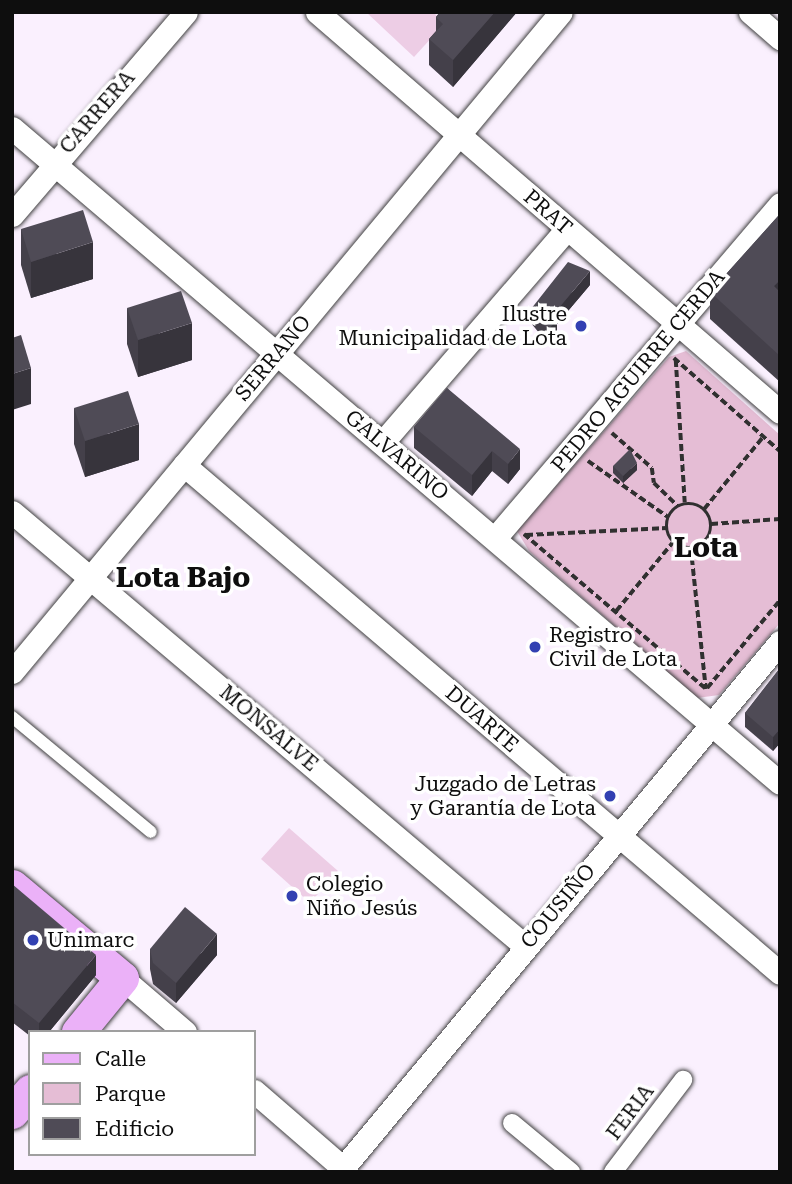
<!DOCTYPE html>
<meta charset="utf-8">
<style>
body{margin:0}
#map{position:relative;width:792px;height:1184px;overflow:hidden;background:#faf0fe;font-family:"Roboto Serif",serif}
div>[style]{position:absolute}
.green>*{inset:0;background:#e5bdd5}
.pitch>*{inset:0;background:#edcde5}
.path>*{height:3.5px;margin-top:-1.75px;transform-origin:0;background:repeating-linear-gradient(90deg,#303030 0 7px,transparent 0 10.5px)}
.path>.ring{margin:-1.75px;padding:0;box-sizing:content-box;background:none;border:3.5px solid #303030;border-radius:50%}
.roads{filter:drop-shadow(0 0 2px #414141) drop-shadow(0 0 2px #414141)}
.service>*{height:12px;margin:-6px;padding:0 6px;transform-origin:6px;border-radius:6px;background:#fff}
.pedestrian>*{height:18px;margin:-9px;padding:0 9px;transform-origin:9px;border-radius:9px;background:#fff}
.minor>*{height:23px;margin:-11.5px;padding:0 11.5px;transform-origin:11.5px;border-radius:11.5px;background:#fff}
.secondary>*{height:33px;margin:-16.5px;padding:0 16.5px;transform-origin:16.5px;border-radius:16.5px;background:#ebb1f8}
.wall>*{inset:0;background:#44404a}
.shaded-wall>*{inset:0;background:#37343c}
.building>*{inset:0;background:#4f4b56}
.dots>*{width:19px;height:19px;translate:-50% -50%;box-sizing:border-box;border:4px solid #fff;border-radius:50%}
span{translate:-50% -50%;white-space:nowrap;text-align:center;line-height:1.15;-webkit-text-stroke:7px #fff;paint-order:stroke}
.street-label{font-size:21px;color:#0e0e0e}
.poi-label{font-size:21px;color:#0e0e0e}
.right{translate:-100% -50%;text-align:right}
.left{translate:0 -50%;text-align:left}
.district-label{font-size:28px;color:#0e0e0e;font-weight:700}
.frame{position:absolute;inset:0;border:14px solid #0e0e0e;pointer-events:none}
.legend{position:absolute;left:28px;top:1030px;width:228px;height:126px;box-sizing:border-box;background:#fff;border:2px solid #9f9f9f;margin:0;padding:9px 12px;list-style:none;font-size:21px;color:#0e0e0e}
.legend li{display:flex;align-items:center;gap:14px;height:35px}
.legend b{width:35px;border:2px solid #9f9f9f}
</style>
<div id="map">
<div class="green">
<div style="clip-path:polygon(686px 351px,780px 435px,780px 623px,719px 695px,697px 698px,529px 551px,517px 531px,669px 357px)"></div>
</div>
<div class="pitch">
<div style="clip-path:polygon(366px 12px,433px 12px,445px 23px,414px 57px)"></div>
<div style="clip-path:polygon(289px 828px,338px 871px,310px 903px,261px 859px)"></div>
</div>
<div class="path">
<div style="left:674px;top:358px;width:141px;rotate:41.3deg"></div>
<div style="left:676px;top:360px;width:143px;rotate:86.4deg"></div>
<div style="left:612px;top:433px;width:53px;rotate:41.2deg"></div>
<div style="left:652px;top:468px;width:15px;rotate:82deg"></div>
<div style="left:654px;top:483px;width:33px;rotate:44deg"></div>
<div style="left:588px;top:461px;width:98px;rotate:35deg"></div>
<div class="ring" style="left:667px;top:504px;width:40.5px;height:40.5px"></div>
<div style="left:704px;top:509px;width:93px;rotate:-50.7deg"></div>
<div style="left:711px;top:524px;width:69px;rotate:-4.1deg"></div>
<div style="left:524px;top:534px;width:239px;rotate:40.4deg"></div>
<div style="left:526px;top:535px;width:141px;rotate:-2.8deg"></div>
<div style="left:691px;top:548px;width:142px;rotate:83.9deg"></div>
<div style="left:616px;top:611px;width:91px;rotate:-50.4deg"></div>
<div style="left:707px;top:688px;width:114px;rotate:-50.3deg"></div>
</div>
<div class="roads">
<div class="service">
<div style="left:12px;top:717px;width:180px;rotate:39.6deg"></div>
</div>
<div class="pedestrian">
<div style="left:512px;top:1123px;width:77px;rotate:39.7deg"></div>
<div style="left:613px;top:1172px;width:116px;rotate:-52.7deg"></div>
</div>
<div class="minor">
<div style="left:317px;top:12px;width:612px;rotate:40.82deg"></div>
<div style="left:750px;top:12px;width:40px;rotate:41deg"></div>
<div style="left:12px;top:128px;width:1009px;rotate:40.46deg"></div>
<div style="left:12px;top:215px;width:267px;rotate:-49.4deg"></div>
<div style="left:382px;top:443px;width:283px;rotate:-49.2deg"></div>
<div style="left:184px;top:465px;width:783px;rotate:40.44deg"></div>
<div style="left:12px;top:512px;width:672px;rotate:40.23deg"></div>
<div style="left:495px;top:538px;width:439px;rotate:-49.5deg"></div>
<div style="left:12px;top:672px;width:858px;rotate:-50.25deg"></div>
<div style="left:122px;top:978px;width:83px;rotate:40.6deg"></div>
<div style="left:254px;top:1091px;width:118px;rotate:40.9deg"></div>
<div style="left:343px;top:1168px;width:684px;rotate:-50.28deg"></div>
</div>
<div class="secondary">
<div style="left:12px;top:886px;width:143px;rotate:39.9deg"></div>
<div style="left:122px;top:978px;width:70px;rotate:129.2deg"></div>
<div style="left:12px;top:1112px;width:28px;rotate:-49deg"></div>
</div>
</div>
<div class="wall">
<div style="clip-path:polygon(440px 12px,517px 12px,453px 87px,429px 65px,429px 39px,436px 31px,436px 17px)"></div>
<div style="clip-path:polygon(779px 215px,780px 382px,710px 319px,710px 292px)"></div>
<div style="clip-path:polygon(21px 229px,93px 279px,31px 298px,21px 265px)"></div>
<div style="clip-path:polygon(590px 285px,557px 324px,557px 334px,548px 344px,531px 323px,531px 309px)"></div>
<div style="clip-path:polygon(127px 308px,192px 360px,138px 377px,127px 344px)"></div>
<div style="clip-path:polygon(447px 388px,520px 469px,508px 484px,492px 471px,472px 496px,414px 448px,414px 427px)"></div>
<div style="clip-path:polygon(74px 408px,139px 460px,85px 477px,74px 444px)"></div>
<div style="clip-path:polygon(613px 466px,637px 470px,623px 483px,613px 473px)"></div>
<div style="clip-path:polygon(780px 668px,780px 743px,773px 751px,745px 727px,745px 713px)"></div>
<div style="clip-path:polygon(12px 884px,96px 975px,49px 1032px,30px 1032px,30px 1036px,12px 1022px)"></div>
<div style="clip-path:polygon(150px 949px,217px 955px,176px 1003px,153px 984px,150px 969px)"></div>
</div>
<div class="shaded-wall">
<div style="clip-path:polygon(495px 12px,517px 12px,453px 87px,453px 60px)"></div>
<div style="clip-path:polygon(93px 242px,93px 279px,31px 298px,31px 262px)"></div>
<div style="clip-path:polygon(590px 271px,590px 285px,557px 324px,557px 334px,548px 344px,548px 330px,552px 316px)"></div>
<div style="clip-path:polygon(780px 280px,780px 306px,774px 286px)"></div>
<div style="clip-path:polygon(192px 323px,192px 360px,138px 377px,138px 340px)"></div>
<div style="clip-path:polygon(31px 368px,31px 404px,12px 410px,12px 374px)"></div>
<div style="clip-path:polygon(139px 424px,139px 460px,85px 477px,85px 441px)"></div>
<div style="clip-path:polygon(520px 449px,520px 469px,508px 484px,508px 464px)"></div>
<div style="clip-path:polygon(492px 451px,492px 471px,472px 496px,472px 475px)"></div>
<div style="clip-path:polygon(637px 463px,637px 470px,623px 483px,623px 476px)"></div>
<div style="clip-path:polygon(780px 729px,780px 743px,773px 751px,773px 737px)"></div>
<div style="clip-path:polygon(217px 934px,217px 955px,176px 1003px,176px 983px)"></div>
<div style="clip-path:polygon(96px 955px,96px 975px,49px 1032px,39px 1032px,39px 1023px)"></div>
</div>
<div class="building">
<div style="clip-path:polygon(440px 12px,495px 12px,453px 60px,429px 39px,443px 24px,436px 17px)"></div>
<div style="clip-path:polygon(83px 210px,93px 242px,31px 262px,21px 229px)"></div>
<div style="clip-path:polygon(779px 215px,780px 280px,774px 286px,780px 292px,780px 356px,710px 292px)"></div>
<div style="clip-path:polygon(568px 262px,590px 271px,552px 316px,557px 320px,548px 330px,531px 309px)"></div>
<div style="clip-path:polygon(181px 291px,192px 323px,138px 340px,127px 308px)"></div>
<div style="clip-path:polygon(21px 335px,31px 368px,12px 374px,12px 338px)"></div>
<div style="clip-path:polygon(447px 388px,520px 449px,508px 464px,492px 451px,472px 475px,414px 427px)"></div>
<div style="clip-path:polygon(128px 391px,139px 424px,85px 441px,74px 408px)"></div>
<div style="clip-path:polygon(630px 449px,637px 463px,623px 476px,613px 466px)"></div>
<div style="clip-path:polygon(780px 668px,780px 729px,773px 737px,745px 713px)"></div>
<div style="clip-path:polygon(12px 884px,96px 955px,39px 1023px,12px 1002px)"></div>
<div style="clip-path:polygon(185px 907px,217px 934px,176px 983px,153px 963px,150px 949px)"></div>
</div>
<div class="dots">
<div style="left:581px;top:326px;background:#3241b2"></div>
<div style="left:535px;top:647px;background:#3241b2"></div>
<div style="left:610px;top:796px;background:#3241b2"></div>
<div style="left:292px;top:896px;background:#3241b2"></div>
<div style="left:33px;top:940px;background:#3241b2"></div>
</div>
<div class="street-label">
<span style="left:97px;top:112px;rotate:-49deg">CARRERA</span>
<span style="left:548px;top:212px;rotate:41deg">PRAT</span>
<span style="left:273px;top:358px;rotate:-50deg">SERRANO</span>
<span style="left:638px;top:371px;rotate:-50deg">PEDRO AGUIRRE CERDA</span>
<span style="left:397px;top:455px;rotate:40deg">GALVARINO</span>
<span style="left:482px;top:719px;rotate:41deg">DUARTE</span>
<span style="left:269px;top:728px;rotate:40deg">MONSALVE</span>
<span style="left:558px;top:906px;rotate:-50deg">COUSIÑO</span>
<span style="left:630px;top:1112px;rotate:-53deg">FERIA</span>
</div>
<div class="poi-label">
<span class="right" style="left:567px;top:326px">Ilustre<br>Municipalidad de Lota</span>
<span class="left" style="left:549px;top:647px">Registro<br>Civil de Lota</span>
<span class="right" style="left:596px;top:796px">Juzgado de Letras<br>y Garantía de Lota</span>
<span class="left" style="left:306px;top:896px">Colegio<br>Niño Jesús</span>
<span class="left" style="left:47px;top:940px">Unimarc</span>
</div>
<div class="district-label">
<span style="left:706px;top:548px">Lota</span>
<span style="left:183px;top:578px">Lota Bajo</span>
</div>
<div class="frame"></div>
<ul class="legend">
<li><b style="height:9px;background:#ebb1f8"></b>Calle</li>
<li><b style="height:19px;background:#e5bdd5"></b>Parque</li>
<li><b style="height:19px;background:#4f4b56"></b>Edificio</li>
</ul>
</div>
